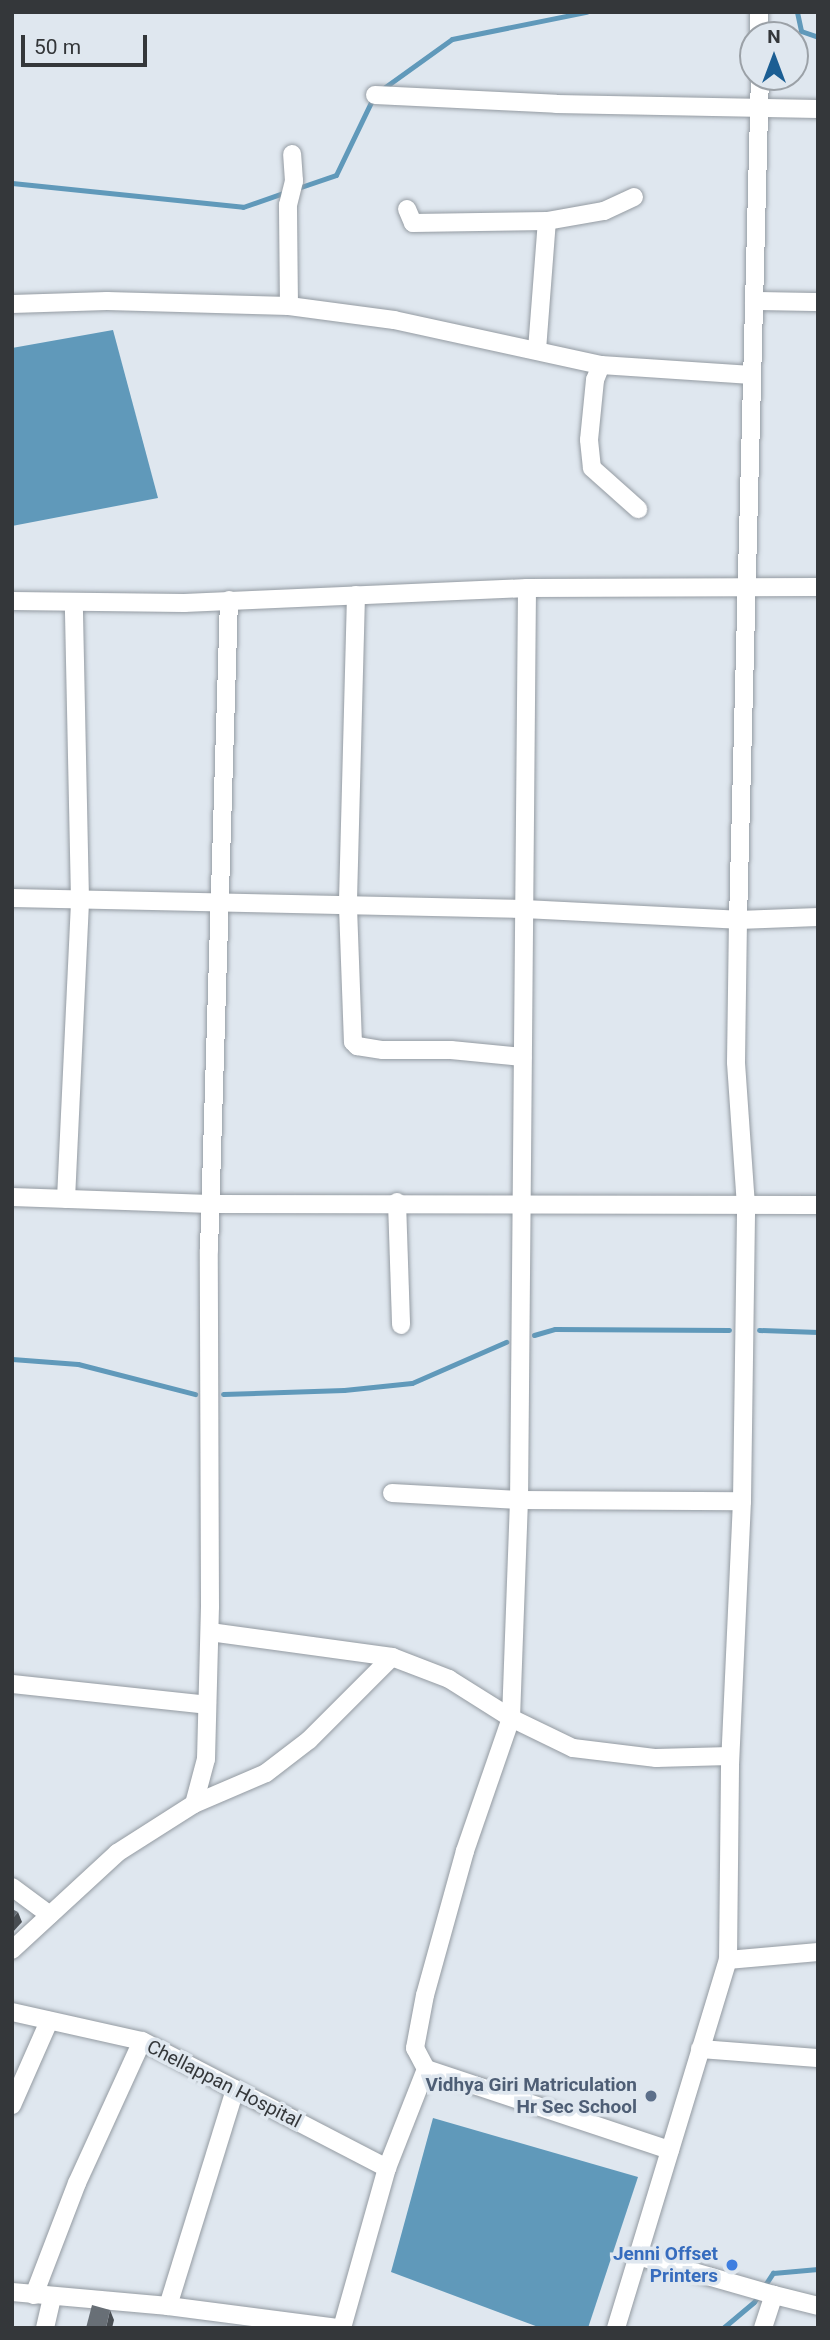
<!DOCTYPE html>
<style>
body{margin:0}
#map{position:relative;width:830px;height:2340px;overflow:hidden;background:#dfe7ef;font-family:Roboto,sans-serif}
div>[style]{position:absolute}
.water>*{inset:0;background:#6099ba}
.stream>*{height:5px;margin:-2.5px;padding:0 2.5px;transform-origin:2.5px;border-radius:2.5px;background:#6099ba}
.roads{filter:drop-shadow(0 0 2px #949ba2) drop-shadow(0 0 2px #949ba2)}
.minor>*{height:18px;margin:-9px;padding:0 9px;transform-origin:9px;border-radius:9px;background:#fff}
.shaded-wall>*{inset:0;background:#494e53}
.building>*{inset:0;background:#686f76}
.dots>*{width:19px;height:19px;translate:-50% -50%;box-sizing:border-box;border:4px solid #dfe7ef;border-radius:50%}
span{translate:-50% -50%;white-space:nowrap;text-align:center;line-height:1.15;-webkit-text-stroke:7px #dfe7ef;paint-order:stroke}
.street-label{font-size:19px;color:#34373a}
.service-label{font-size:19px;color:#4e5e75;font-weight:700}
.right{translate:-100% -50%;text-align:right}
.shop-label{font-size:19px;color:#366cbe;font-weight:700}
.frame{position:absolute;inset:0;border:14px solid #34373a;pointer-events:none}
.north{position:absolute;left:739px;top:21px;width:70px;height:70px;box-sizing:border-box;background:#dfe7ef;border:2px solid #9ba1a7;border-radius:50%;rotate:0deg;font-size:19px;font-weight:700;line-height:28px;text-align:center;color:#34373a}
.north::after{content:'';display:block;margin:auto;width:24px;height:32px;background:#1b5e93;clip-path:polygon(50% 0,100% 100%,50% 72%,0 100%)}
.scale{position:absolute;left:21px;top:35px;width:126px;height:32px;box-sizing:border-box;border:4px solid #34373a;border-top:0;padding-left:9px;font-size:21px;line-height:24px;white-space:nowrap;color:#34373a;-webkit-text-stroke:5px #dfe7ef;paint-order:stroke}
</style>
<div id="map">
<div class="water">
<div style="clip-path:polygon(113px 330px,158px 498px,12px 526px,12px 348px)"></div>
<div style="clip-path:polygon(433px 2118px,638px 2177px,588px 2328px,541px 2328px,391px 2272px)"></div>
</div>
<div class="stream">
<div style="left:797px;top:12px;width:19px;rotate:78deg"></div>
<div style="left:801px;top:31px;width:18px;rotate:19deg"></div>
<div style="left:381px;top:90px;width:87px;rotate:-35.7deg"></div>
<div style="left:452px;top:39px;width:137px;rotate:-11.4deg"></div>
<div style="left:12px;top:183px;width:232px;rotate:5.9deg"></div>
<div style="left:243px;top:207px;width:46px;rotate:-19.2deg"></div>
<div style="left:295px;top:189px;width:43px;rotate:-18.9deg"></div>
<div style="left:336px;top:175px;width:88px;rotate:-64.3deg"></div>
<div style="left:759px;top:1330px;width:59px;rotate:1.9deg"></div>
<div style="left:534px;top:1335px;width:22px;rotate:-16deg"></div>
<div style="left:555px;top:1329px;width:174px;rotate:0.3deg"></div>
<div style="left:12px;top:1359px;width:66px;rotate:4.3deg"></div>
<div style="left:78px;top:1364px;width:121px;rotate:14.4deg"></div>
<div style="left:223px;top:1394px;width:121px;rotate:-1.9deg"></div>
<div style="left:344px;top:1390px;width:68px;rotate:-5.9deg"></div>
<div style="left:412px;top:1383px;width:103px;rotate:-23.6deg"></div>
<div style="left:723px;top:2328px;width:40px;rotate:-40deg"></div>
<div style="left:754px;top:2302px;width:35px;rotate:-57deg"></div>
<div style="left:773px;top:2273px;width:45px;rotate:-5.1deg"></div>
</div>
<div class="roads">
<div class="minor">
<div style="left:759px;top:12px;width:23px;rotate:90deg"></div>
<div style="left:375px;top:95px;width:181px;rotate:2.8deg"></div>
<div style="left:556px;top:104px;width:262px;rotate:1.1deg"></div>
<div style="left:407px;top:209px;width:15px;rotate:67deg"></div>
<div style="left:413px;top:223px;width:134px;rotate:-0.9deg"></div>
<div style="left:547px;top:221px;width:58px;rotate:-10deg"></div>
<div style="left:604px;top:211px;width:33px;rotate:-25deg"></div>
<div style="left:754px;top:301px;width:64px;rotate:0.9deg"></div>
<div style="left:12px;top:304px;width:95px;rotate:-1.8deg"></div>
<div style="left:107px;top:301px;width:182px;rotate:1.6deg"></div>
<div style="left:289px;top:306px;width:106px;rotate:7.6deg"></div>
<div style="left:394px;top:320px;width:212px;rotate:12.3deg"></div>
<div style="left:601px;top:365px;width:151px;rotate:3.8deg"></div>
<div style="left:289px;top:306px;width:101px;rotate:-90.6deg"></div>
<div style="left:288px;top:205px;width:25px;rotate:-76deg"></div>
<div style="left:294px;top:181px;width:27px;rotate:-94deg"></div>
<div style="left:537px;top:350px;width:129px;rotate:-85.6deg"></div>
<div style="left:601px;top:365px;width:16px;rotate:112deg"></div>
<div style="left:595px;top:380px;width:60px;rotate:95.7deg"></div>
<div style="left:589px;top:440px;width:28px;rotate:84deg"></div>
<div style="left:592px;top:468px;width:62px;rotate:41.7deg"></div>
<div style="left:527px;top:588px;width:912px;rotate:90.5deg"></div>
<div style="left:519px;top:1500px;width:218px;rotate:92.1deg"></div>
<div style="left:511px;top:1718px;width:141px;rotate:109.1deg"></div>
<div style="left:465px;top:1851px;width:149px;rotate:105.5deg"></div>
<div style="left:425px;top:1995px;width:54px;rotate:100.7deg"></div>
<div style="left:415px;top:2048px;width:24px;rotate:62deg"></div>
<div style="left:426px;top:2069px;width:257px;rotate:18.4deg"></div>
<div style="left:356px;top:595px;width:312px;rotate:91.5deg"></div>
<div style="left:348px;top:907px;width:135px;rotate:87.9deg"></div>
<div style="left:353px;top:1042px;width:6px;rotate:45deg"></div>
<div style="left:357px;top:1046px;width:26px;rotate:9deg"></div>
<div style="left:383px;top:1050px;width:68px"></div>
<div style="left:451px;top:1050px;width:72px;rotate:5.6deg"></div>
<div style="left:12px;top:601px;width:172px;rotate:0.7deg"></div>
<div style="left:184px;top:603px;width:343px;rotate:-2.5deg"></div>
<div style="left:527px;top:588px;width:291px;rotate:-0.2deg"></div>
<div style="left:12px;top:898px;width:512px;rotate:1.23deg"></div>
<div style="left:524px;top:909px;width:214px;rotate:2.9deg"></div>
<div style="left:738px;top:920px;width:80px;rotate:-2.1deg"></div>
<div style="left:12px;top:1197px;width:198px;rotate:2deg"></div>
<div style="left:210px;top:1204px;width:608px;rotate:0.09deg"></div>
<div style="left:66px;top:1199px;width:299px;rotate:-87.3deg"></div>
<div style="left:80px;top:900px;width:297px;rotate:-91.2deg"></div>
<div style="left:397px;top:1202px;width:123px;rotate:88.1deg"></div>
<div style="left:392px;top:1493px;width:127px;rotate:3.2deg"></div>
<div style="left:519px;top:1500px;width:223px;rotate:0.3deg"></div>
<div style="left:210px;top:1632px;width:184px;rotate:7.8deg"></div>
<div style="left:392px;top:1657px;width:61px;rotate:21.1deg"></div>
<div style="left:449px;top:1679px;width:73px;rotate:32.2deg"></div>
<div style="left:511px;top:1718px;width:69px;rotate:25.8deg"></div>
<div style="left:573px;top:1748px;width:84px;rotate:6.9deg"></div>
<div style="left:656px;top:1758px;width:74px;rotate:-1.5deg"></div>
<div style="left:12px;top:1684px;width:196px;rotate:6.1deg"></div>
<div style="left:194px;top:1804px;width:78px;rotate:-23.3deg"></div>
<div style="left:266px;top:1773px;width:54px;rotate:-37.5deg"></div>
<div style="left:309px;top:1740px;width:117px;rotate:-45deg"></div>
<div style="left:12px;top:1887px;width:47px;rotate:36.4deg"></div>
<div style="left:12px;top:1950px;width:143px;rotate:-42.7deg"></div>
<div style="left:117px;top:1853px;width:91px;rotate:-32.5deg"></div>
<div style="left:194px;top:1804px;width:47px;rotate:-75.1deg"></div>
<div style="left:206px;top:1759px;width:152px;rotate:-88.5deg"></div>
<div style="left:210px;top:1607px;width:357px;rotate:-90.2deg"></div>
<div style="left:209px;top:1250px;width:650px;rotate:-88.24deg"></div>
<div style="left:728px;top:1960px;width:90px;rotate:-5.1deg"></div>
<div style="left:12px;top:2012px;width:133px;rotate:12.6deg"></div>
<div style="left:142px;top:2041px;width:276px;rotate:27.4deg"></div>
<div style="left:700px;top:2049px;width:118px;rotate:4.4deg"></div>
<div style="left:12px;top:2105px;width:92px;rotate:-66.2deg"></div>
<div style="left:638px;top:2256px;width:141px;rotate:16deg"></div>
<div style="left:12px;top:2292px;width:157px;rotate:5.1deg"></div>
<div style="left:168px;top:2306px;width:171px;rotate:7.4deg"></div>
<div style="left:34px;top:2295px;width:120px;rotate:-69deg"></div>
<div style="left:77px;top:2183px;width:156px;rotate:-65.4deg"></div>
<div style="left:168px;top:2306px;width:227px;rotate:-72.8deg"></div>
<div style="left:45px;top:2328px;width:32px;rotate:-77deg"></div>
<div style="left:342px;top:2328px;width:166px;rotate:-74.3deg"></div>
<div style="left:387px;top:2168px;width:106px;rotate:-68.5deg"></div>
<div style="left:616px;top:2328px;width:385px;rotate:-73.1deg"></div>
<div style="left:728px;top:1960px;width:195px;rotate:-89.4deg"></div>
<div style="left:730px;top:1765px;width:264px;rotate:-87.4deg"></div>
<div style="left:742px;top:1501px;width:295px;rotate:-89.2deg"></div>
<div style="left:746px;top:1206px;width:144px;rotate:-94deg"></div>
<div style="left:736px;top:1062px;width:142px;rotate:-89.2deg"></div>
<div style="left:738px;top:920px;width:843px;rotate:-88.51deg"></div>
<div style="left:763px;top:2328px;width:35px;rotate:-72deg"></div>
<div style="left:774px;top:2295px;width:45px;rotate:14deg"></div>
</div>
</div>
<div class="shaded-wall">
<div style="clip-path:polygon(18px 1912px,22px 1922px,12px 1933px,12px 1919px)"></div>
<div style="clip-path:polygon(110px 2310px,114px 2320px,112px 2328px,106px 2328px)"></div>
</div>
<div class="building">
<div style="clip-path:polygon(12px 1909px,18px 1912px,12px 1919px)"></div>
<div style="clip-path:polygon(92px 2305px,110px 2310px,106px 2328px,86px 2328px)"></div>
</div>
<div class="dots">
<div style="left:651px;top:2096px;background:#5c6f8a"></div>
<div style="left:732px;top:2265px;background:#3f7fe0"></div>
</div>
<div class="street-label">
<span style="left:224px;top:2084px;rotate:27deg">Chellappan Hospital</span>
</div>
<div class="service-label">
<span class="right" style="left:637px;top:2096px">Vidhya Giri Matriculation<br>Hr Sec School</span>
</div>
<div class="shop-label">
<span class="right" style="left:718px;top:2265px">Jenni Offset<br>Printers</span>
</div>
<div class="frame"></div>
<div class="north">N</div>
<div class="scale">50 m</div>
</div>
